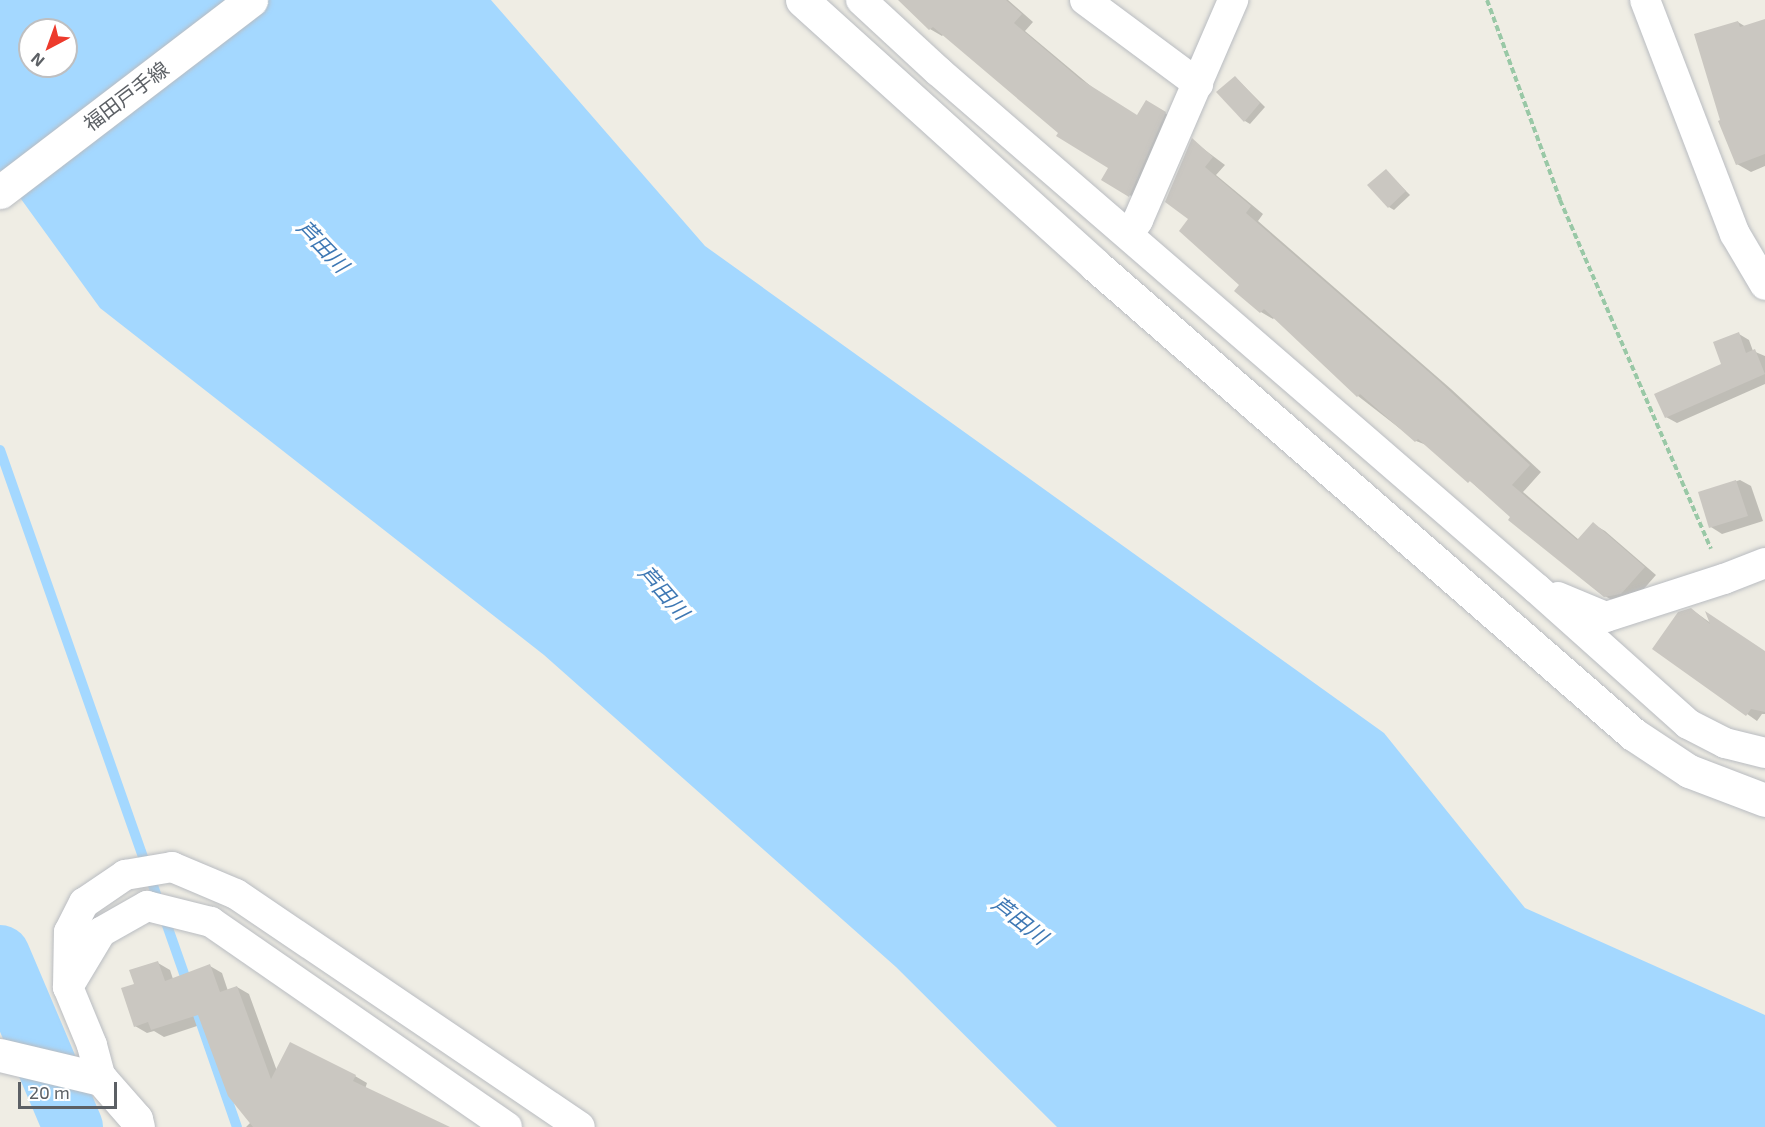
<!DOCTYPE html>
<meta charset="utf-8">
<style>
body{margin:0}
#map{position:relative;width:1765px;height:1127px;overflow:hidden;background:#efede4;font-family:"Exo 2","Noto Sans JP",sans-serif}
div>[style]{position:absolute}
.water>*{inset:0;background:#a4d8ff}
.shadow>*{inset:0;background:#0003}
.stream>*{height:10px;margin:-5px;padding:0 5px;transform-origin:5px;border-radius:5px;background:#a4d8ff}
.river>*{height:60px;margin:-30px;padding:0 30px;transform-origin:30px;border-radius:30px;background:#a4d8ff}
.building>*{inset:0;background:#cac7c1}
.path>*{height:4px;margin-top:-2px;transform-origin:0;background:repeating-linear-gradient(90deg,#99c8a6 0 6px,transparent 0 9px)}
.roads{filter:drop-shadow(0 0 2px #b9bcc1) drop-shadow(0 0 2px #b9bcc1)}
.street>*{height:30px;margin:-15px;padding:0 15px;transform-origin:15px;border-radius:15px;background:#fff}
.secondary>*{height:33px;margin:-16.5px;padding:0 16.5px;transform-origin:16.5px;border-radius:16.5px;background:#fff}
span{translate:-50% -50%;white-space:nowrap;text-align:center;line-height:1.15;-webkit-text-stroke:6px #fff;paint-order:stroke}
.street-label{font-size:20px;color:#5c6065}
.water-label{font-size:21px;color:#3e78b4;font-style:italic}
.north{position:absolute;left:18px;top:18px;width:60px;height:60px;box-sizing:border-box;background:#fff;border:2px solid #bebfc1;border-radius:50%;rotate:221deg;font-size:16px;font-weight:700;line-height:24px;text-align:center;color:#5c6065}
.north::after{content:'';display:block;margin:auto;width:21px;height:27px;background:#ed3a2c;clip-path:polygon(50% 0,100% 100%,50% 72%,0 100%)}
.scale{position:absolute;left:18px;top:1082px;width:99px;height:27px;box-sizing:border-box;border:3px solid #5c6065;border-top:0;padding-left:8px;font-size:18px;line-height:21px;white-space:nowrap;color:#5c6065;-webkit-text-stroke:4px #fff;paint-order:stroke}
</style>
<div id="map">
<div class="water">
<div style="clip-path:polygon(evenodd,0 0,491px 0,705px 246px,1384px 733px,1525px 908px,1765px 1015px,1765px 1127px,1057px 1127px,896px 967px,544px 655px,100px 308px,0 170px,0 0,30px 30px,66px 30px,66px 66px,30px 66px,30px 30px)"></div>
</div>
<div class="shadow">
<div style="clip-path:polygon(909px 0,1008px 0,1033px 22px,1025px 31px,1093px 88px,1138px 117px,1146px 102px,1177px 120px,1142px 202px,1103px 180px,1110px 168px,1060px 133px,944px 34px,942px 36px,930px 29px)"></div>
<div style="clip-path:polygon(1765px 21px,1765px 166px,1751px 172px,1737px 164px,1738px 22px,1746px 27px)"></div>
<div style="clip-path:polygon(1235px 77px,1265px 107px,1250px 124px,1245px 121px)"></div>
<div style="clip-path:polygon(1193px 141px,1225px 165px,1216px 175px,1263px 214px,1258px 221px,1451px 389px,1541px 472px,1523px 492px,1579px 540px,1593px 524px,1605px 531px,1656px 575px,1634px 600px,1617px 603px,1605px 596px,1429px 446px,1416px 441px,1358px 396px,1275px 317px,1273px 319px,1261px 312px,1236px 290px,1241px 285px,1190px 218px)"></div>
<div style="clip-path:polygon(1386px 171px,1410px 195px,1394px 210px,1389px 207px)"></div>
<div style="clip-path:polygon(1739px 334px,1749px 340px,1753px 351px,1765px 356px,1765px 384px,1677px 423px,1666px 417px,1722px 365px)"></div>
<div style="clip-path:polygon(1740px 480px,1751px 486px,1763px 521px,1722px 534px,1711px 527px,1699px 493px)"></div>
<div style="clip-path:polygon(1691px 609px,1712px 624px,1765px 653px,1765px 714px,1762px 714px,1757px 721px,1654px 648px)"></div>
<div style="clip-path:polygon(158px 963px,170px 970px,173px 979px,210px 966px,222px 973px,228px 991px,237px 987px,249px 994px,277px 1071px,355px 1076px,367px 1083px,365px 1089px,442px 1127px,246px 1127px,251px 1122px,203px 1024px,164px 1037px,154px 1031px,147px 1033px,135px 1026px,136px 985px)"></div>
</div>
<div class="stream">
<div style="left:0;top:450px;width:567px;rotate:70.64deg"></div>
<div style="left:195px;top:1006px;width:128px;rotate:70.9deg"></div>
</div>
<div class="river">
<div style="left:0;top:955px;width:187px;rotate:67deg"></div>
</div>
<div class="building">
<div style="clip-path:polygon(898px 0,1006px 0,1022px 14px,1014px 23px,1080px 79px,1137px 115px,1146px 100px,1166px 112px,1129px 197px,1101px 180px,1108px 168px,1056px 136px,1058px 133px,933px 27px,929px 30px)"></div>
<div style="clip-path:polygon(1765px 19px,1765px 154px,1736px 165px,1718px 121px,1720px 120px,1694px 34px,1738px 21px,1740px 27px)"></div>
<div style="clip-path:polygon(1235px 76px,1260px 103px,1244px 122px,1216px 92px)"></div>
<div style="clip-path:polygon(1192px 138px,1213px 157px,1205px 167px,1251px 206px,1246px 213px,1438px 380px,1530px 465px,1512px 485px,1577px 540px,1593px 522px,1645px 567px,1621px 594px,1604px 597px,1508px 520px,1510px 517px,1470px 481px,1468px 483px,1418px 439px,1415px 442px,1360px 394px,1357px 397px,1264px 309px,1260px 313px,1234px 291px,1239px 285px,1179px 231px,1188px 219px,1165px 202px)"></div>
<div style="clip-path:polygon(1386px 169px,1406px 191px,1388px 208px,1367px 185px)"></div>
<div style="clip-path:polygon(1739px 332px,1746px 353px,1755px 349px,1765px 374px,1665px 418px,1654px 394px,1721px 364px,1713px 342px)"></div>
<div style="clip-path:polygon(1736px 480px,1748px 516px,1709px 528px,1698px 492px)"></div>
<div style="clip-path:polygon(1691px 608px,1710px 624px,1705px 611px,1765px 651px,1765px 712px,1751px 709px,1746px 716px,1652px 649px,1678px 612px)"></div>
<div style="clip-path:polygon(158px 961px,165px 981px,210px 964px,220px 992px,237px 986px,271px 1079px,290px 1042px,356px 1075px,353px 1081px,450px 1127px,253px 1127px,228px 1096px,198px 1015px,151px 1030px,148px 1022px,134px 1027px,121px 988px,134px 984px,129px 970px)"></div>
</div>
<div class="path">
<div style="left:1487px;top:0;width:213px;rotate:69.9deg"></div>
<div style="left:1560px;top:200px;width:380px;rotate:66.6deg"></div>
</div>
<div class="roads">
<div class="street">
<div style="left:861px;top:0;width:105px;rotate:42.7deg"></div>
<div style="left:938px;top:71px;width:791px;rotate:40.85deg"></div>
<div style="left:1536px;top:588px;width:204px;rotate:41.8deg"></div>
<div style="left:1688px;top:724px;width:42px;rotate:27.2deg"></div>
<div style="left:1725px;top:743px;width:41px;rotate:14deg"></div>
<div style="left:1085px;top:0;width:141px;rotate:36.6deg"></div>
<div style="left:1645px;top:0;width:251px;rotate:69deg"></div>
<div style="left:1735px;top:234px;width:59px;rotate:59.5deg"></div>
<div style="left:1129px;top:234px;width:17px;rotate:-57deg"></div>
<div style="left:1138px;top:220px;width:240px;rotate:-66.6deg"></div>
<div style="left:1558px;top:597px;width:52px;rotate:22.6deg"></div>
<div style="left:1606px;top:617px;width:124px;rotate:-17.9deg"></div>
<div style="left:1724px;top:579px;width:44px;rotate:-21.3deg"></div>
<div style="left:68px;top:987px;width:64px;rotate:-59deg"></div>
<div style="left:101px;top:932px;width:53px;rotate:-29.5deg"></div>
<div style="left:147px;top:906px;width:66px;rotate:14deg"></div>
<div style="left:211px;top:922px;width:360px;rotate:34.7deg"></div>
<div style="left:101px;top:1079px;width:35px;rotate:-105deg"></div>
<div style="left:92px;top:1045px;width:63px;rotate:-112.5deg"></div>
<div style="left:68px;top:987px;width:55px;rotate:-89deg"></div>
<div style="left:69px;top:932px;width:33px;rotate:-63deg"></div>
<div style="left:84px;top:903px;width:50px;rotate:-34.3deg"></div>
<div style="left:125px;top:875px;width:48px;rotate:-9.7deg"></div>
<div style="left:172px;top:867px;width:69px;rotate:22.9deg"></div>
<div style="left:236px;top:894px;width:415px;rotate:34.1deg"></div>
</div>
<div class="secondary">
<div style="left:802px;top:0;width:395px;rotate:42.1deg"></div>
<div style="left:1095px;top:265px;width:714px;rotate:41.08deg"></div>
<div style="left:1633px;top:734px;width:67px;rotate:33.5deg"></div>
<div style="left:1689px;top:771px;width:81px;rotate:20.9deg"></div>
<div style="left:0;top:192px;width:316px;rotate:-37.4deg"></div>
<div style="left:0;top:1055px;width:104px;rotate:13.4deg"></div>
<div style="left:101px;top:1079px;width:53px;rotate:48.8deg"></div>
<div style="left:136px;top:1119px;width:8px;rotate:76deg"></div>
</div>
</div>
<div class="street-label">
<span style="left:126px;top:96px;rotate:-37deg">福田戸手線</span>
</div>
<div class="water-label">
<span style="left:323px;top:246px;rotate:46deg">芦田川</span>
<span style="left:664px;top:592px;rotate:49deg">芦田川</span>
<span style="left:1020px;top:920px;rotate:38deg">芦田川</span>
</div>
<div class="north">N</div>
<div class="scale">20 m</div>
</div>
